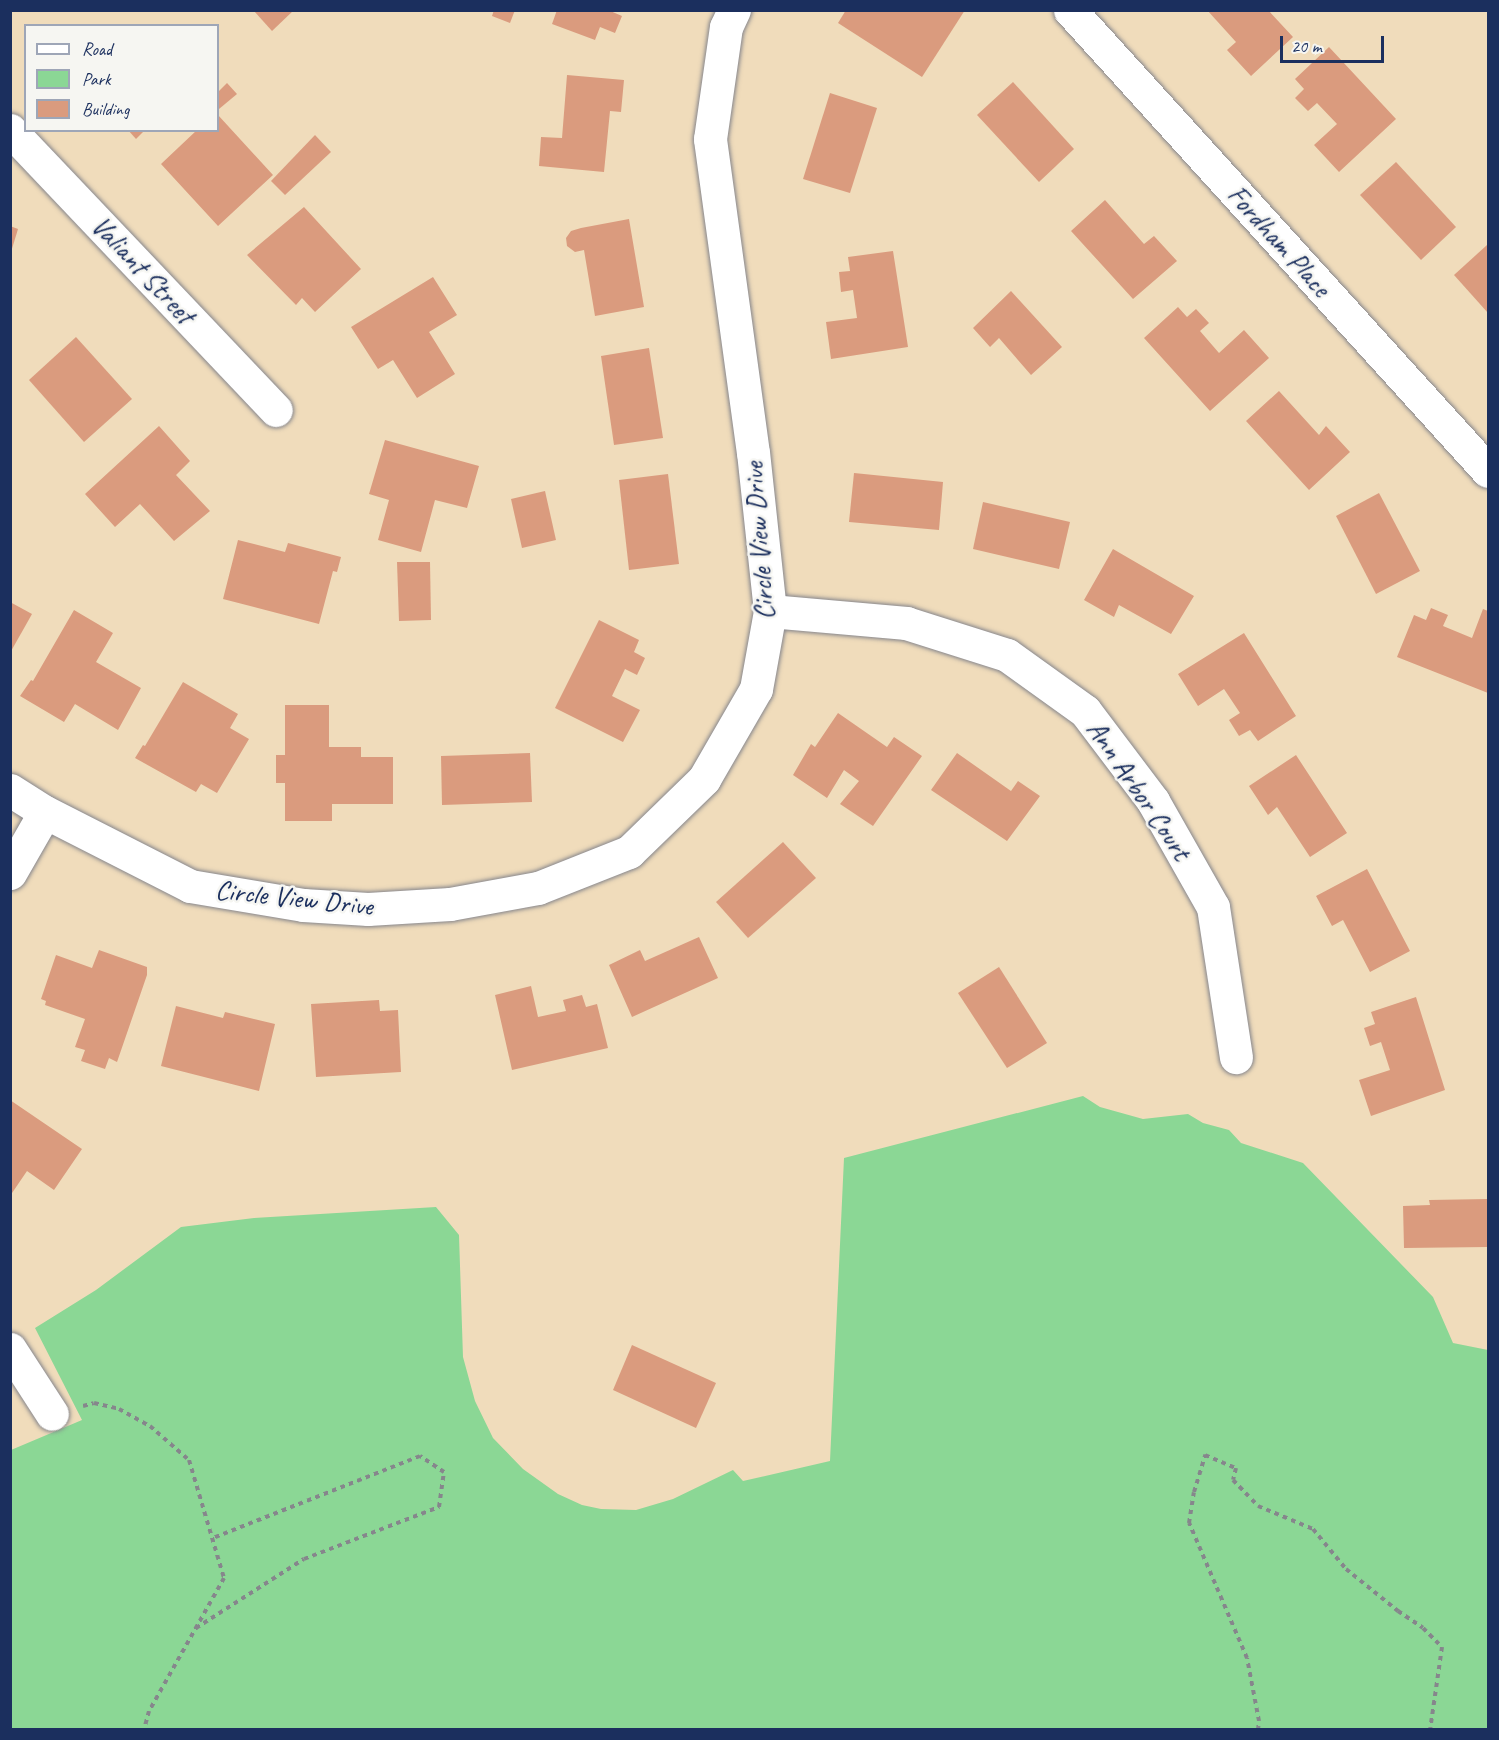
<!DOCTYPE html>
<style>
body{margin:0}
#map{position:relative;width:1499px;height:1740px;overflow:hidden;background:#f0dcbb;font-family:Caveat,sans-serif}
div>[style]{position:absolute}
.green>*{inset:0;background:#8bd795}
.building>*{inset:0;background:#da9b7e}
.path>*{height:4px;margin-top:-2px;transform-origin:0;background:repeating-linear-gradient(90deg,#86868c 0 4.5px,transparent 0 9px)}
.roads{filter:drop-shadow(0 0 2px #86868c) drop-shadow(0 0 2px #86868c)}
.minor>*{height:33px;margin:-16.5px;padding:0 16.5px;transform-origin:16.5px;border-radius:16.5px;background:#fff}
span{translate:-50% -50%;white-space:nowrap;text-align:center;line-height:1.15;-webkit-text-stroke:5px #f6f6f2;paint-order:stroke}
.street-label{font-size:28px;color:#1b2f5e}
.frame{position:absolute;inset:0;border:12px solid #1b2f5e;pointer-events:none}
.legend{position:absolute;left:24px;top:24px;width:195px;height:108px;box-sizing:border-box;background:#f6f6f2;border:2px solid #9ea6b7;margin:0;padding:8px 10px;list-style:none;font-size:18px;color:#1b2f5e}
.legend li{display:flex;align-items:center;gap:12px;height:30px}
.legend b{width:30px;border:2px solid #9ea6b7}
.scale{position:absolute;left:1280px;top:36px;width:104px;height:27px;box-sizing:border-box;border:3px solid #1b2f5e;border-top:0;padding-left:8px;font-size:18px;line-height:21px;white-space:nowrap;color:#1b2f5e;-webkit-text-stroke:4px #f6f6f2;paint-order:stroke}
</style>
<div id="map">
<div class="green">
<div style="clip-path:polygon(1083px 1096px,1100px 1107px,1143px 1119px,1188px 1114px,1203px 1123px,1229px 1130px,1241px 1143px,1303px 1163px,1433px 1297px,1453px 1343px,1488px 1350px,1488px 1729px,11px 1729px,11px 1450px,82px 1420px,35px 1328px,96px 1290px,181px 1227px,254px 1218px,436px 1207px,459px 1235px,463px 1357px,475px 1401px,493px 1438px,523px 1469px,558px 1494px,582px 1505px,601px 1509px,636px 1510px,673px 1499px,733px 1470px,743px 1481px,830px 1461px,844px 1158px)"></div>
</div>
<div class="building">
<div style="clip-path:polygon(253px 10px,294px 10px,272px 31px)"></div>
<div style="clip-path:polygon(494px 10px,515px 10px,510px 23px,492px 16px)"></div>
<div style="clip-path:polygon(557px 10px,608px 10px,622px 16px,615px 33px,600px 27px,595px 40px,552px 24px)"></div>
<div style="clip-path:polygon(846px 10px,965px 10px,922px 77px,838px 23px)"></div>
<div style="clip-path:polygon(1207px 10px,1268px 10px,1293px 37px,1251px 76px,1227px 50px,1236px 42px)"></div>
<div style="clip-path:polygon(1329px 47px,1396px 119px,1339px 172px,1314px 145px,1337px 124px,1317px 103px,1308px 111px,1295px 98px,1304px 89px,1295px 79px)"></div>
<div style="clip-path:polygon(567px 75px,624px 80px,621px 112px,610px 111px,604px 172px,539px 166px,541px 137px,562px 138px)"></div>
<div style="clip-path:polygon(1013px 82px,1074px 149px,1039px 182px,977px 115px)"></div>
<div style="clip-path:polygon(227px 83px,237px 94px,219px 109px,218px 92px)"></div>
<div style="clip-path:polygon(830px 93px,877px 108px,850px 193px,803px 179px)"></div>
<div style="clip-path:polygon(218px 115px,273px 175px,218px 226px,161px 164px,197px 130px,218px 130px)"></div>
<div style="clip-path:polygon(128px 130px,145px 130px,136px 139px)"></div>
<div style="clip-path:polygon(315px 135px,331px 152px,285px 195px,271px 181px)"></div>
<div style="clip-path:polygon(1396px 162px,1456px 227px,1421px 260px,1360px 195px)"></div>
<div style="clip-path:polygon(1105px 200px,1144px 244px,1154px 236px,1177px 261px,1133px 299px,1071px 231px)"></div>
<div style="clip-path:polygon(304px 207px,361px 269px,315px 312px,302px 298px,296px 305px,247px 255px)"></div>
<div style="clip-path:polygon(629px 219px,644px 307px,595px 316px,584px 250px,575px 252px,567px 246px,566px 238px,571px 231px,581px 228px)"></div>
<div style="clip-path:polygon(10px 226px,18px 229px,11px 252px,10px 252px)"></div>
<div style="clip-path:polygon(1487px 245px,1488px 247px,1488px 313px,1454px 275px)"></div>
<div style="clip-path:polygon(893px 251px,908px 347px,831px 359px,826px 322px,857px 318px,853px 290px,841px 292px,839px 272px,850px 271px,848px 257px)"></div>
<div style="clip-path:polygon(433px 277px,457px 315px,429px 332px,455px 374px,417px 398px,393px 360px,378px 369px,351px 327px)"></div>
<div style="clip-path:polygon(1011px 291px,1062px 347px,1031px 375px,999px 338px,990px 347px,973px 328px)"></div>
<div style="clip-path:polygon(1178px 307px,1187px 317px,1196px 309px,1209px 323px,1200px 331px,1219px 353px,1244px 330px,1269px 358px,1210px 411px,1144px 338px)"></div>
<div style="clip-path:polygon(76px 337px,132px 399px,84px 442px,29px 380px)"></div>
<div style="clip-path:polygon(649px 348px,663px 438px,614px 445px,601px 356px)"></div>
<div style="clip-path:polygon(1279px 391px,1319px 435px,1326px 426px,1350px 452px,1309px 490px,1246px 421px)"></div>
<div style="clip-path:polygon(159px 426px,190px 461px,176px 475px,210px 511px,174px 541px,140px 504px,115px 527px,85px 494px)"></div>
<div style="clip-path:polygon(385px 440px,479px 466px,467px 508px,435px 500px,421px 552px,378px 540px,389px 500px,369px 494px)"></div>
<div style="clip-path:polygon(854px 473px,943px 482px,939px 530px,849px 522px)"></div>
<div style="clip-path:polygon(668px 474px,679px 564px,629px 570px,619px 480px)"></div>
<div style="clip-path:polygon(545px 491px,556px 540px,522px 548px,511px 499px)"></div>
<div style="clip-path:polygon(1379px 493px,1420px 571px,1376px 594px,1336px 516px)"></div>
<div style="clip-path:polygon(983px 502px,1070px 522px,1059px 569px,973px 549px)"></div>
<div style="clip-path:polygon(238px 540px,285px 552px,288px 543px,341px 557px,337px 572px,333px 571px,319px 624px,223px 599px)"></div>
<div style="clip-path:polygon(1113px 549px,1194px 596px,1171px 634px,1119px 605px,1114px 617px,1084px 600px)"></div>
<div style="clip-path:polygon(397px 562px,430px 562px,431px 620px,399px 621px)"></div>
<div style="clip-path:polygon(10px 602px,32px 614px,10px 653px)"></div>
<div style="clip-path:polygon(1431px 608px,1448px 615px,1443px 626px,1472px 638px,1483px 609px,1488px 611px,1488px 693px,1397px 657px,1414px 615px,1426px 620px)"></div>
<div style="clip-path:polygon(74px 610px,113px 633px,96px 662px,141px 688px,118px 730px,75px 704px,64px 722px,20px 696px,31px 680px,33px 681px)"></div>
<div style="clip-path:polygon(599px 620px,639px 640px,634px 652px,645px 658px,637px 675px,625px 669px,612px 696px,640px 710px,623px 742px,555px 708px)"></div>
<div style="clip-path:polygon(1244px 633px,1296px 716px,1258px 741px,1250px 730px,1239px 736px,1229px 720px,1240px 713px,1224px 689px,1198px 706px,1178px 674px)"></div>
<div style="clip-path:polygon(183px 682px,238px 714px,230px 728px,249px 739px,217px 793px,201px 784px,196px 792px,135px 758px,143px 745px,145px 746px)"></div>
<div style="clip-path:polygon(285px 705px,329px 705px,329px 747px,361px 747px,361px 757px,393px 757px,393px 804px,332px 804px,332px 821px,285px 821px,285px 783px,276px 783px,276px 755px,285px 755px)"></div>
<div style="clip-path:polygon(838px 713px,887px 747px,894px 737px,922px 756px,873px 826px,840px 804px,859px 781px,844px 770px,827px 798px,793px 775px,811px 744px,815px 747px)"></div>
<div style="clip-path:polygon(530px 753px,532px 802px,442px 805px,441px 756px)"></div>
<div style="clip-path:polygon(957px 753px,1011px 791px,1018px 781px,1040px 796px,1007px 841px,931px 790px)"></div>
<div style="clip-path:polygon(1296px 755px,1347px 833px,1310px 857px,1277px 807px,1268px 815px,1249px 786px)"></div>
<div style="clip-path:polygon(783px 842px,816px 878px,748px 938px,716px 902px)"></div>
<div style="clip-path:polygon(1367px 869px,1410px 951px,1370px 972px,1343px 920px,1332px 926px,1316px 896px)"></div>
<div style="clip-path:polygon(699px 937px,718px 978px,632px 1017px,609px 965px,640px 950px,645px 961px)"></div>
<div style="clip-path:polygon(99px 950px,147px 967px,147px 975px,117px 1062px,109px 1058px,105px 1069px,81px 1061px,85px 1050px,75px 1047px,85px 1019px,45px 1005px,46px 1001px,41px 999px,56px 955px,92px 968px)"></div>
<div style="clip-path:polygon(999px 967px,1047px 1043px,1007px 1068px,958px 993px)"></div>
<div style="clip-path:polygon(531px 986px,538px 1017px,566px 1011px,563px 1000px,582px 995px,586px 1007px,597px 1004px,608px 1048px,512px 1070px,495px 995px)"></div>
<div style="clip-path:polygon(1416px 997px,1445px 1090px,1371px 1116px,1359px 1080px,1390px 1070px,1381px 1042px,1370px 1046px,1364px 1028px,1375px 1024px,1371px 1012px)"></div>
<div style="clip-path:polygon(379px 1000px,380px 1011px,398px 1010px,401px 1072px,316px 1077px,311px 1004px)"></div>
<div style="clip-path:polygon(176px 1006px,223px 1018px,225px 1012px,275px 1024px,259px 1091px,161px 1066px)"></div>
<div style="clip-path:polygon(10px 1100px,82px 1149px,54px 1190px,27px 1171px,10px 1196px)"></div>
<div style="clip-path:polygon(1488px 1199px,1488px 1247px,1404px 1248px,1403px 1206px,1430px 1205px,1429px 1200px)"></div>
<div style="clip-path:polygon(632px 1345px,716px 1383px,696px 1428px,613px 1390px)"></div>
</div>
<div class="path">
<div style="left:83px;top:1406px;width:11px;rotate:-15deg"></div>
<div style="left:94px;top:1403px;width:26px;rotate:13deg"></div>
<div style="left:119px;top:1409px;width:35px;rotate:29deg"></div>
<div style="left:150px;top:1426px;width:52px;rotate:41.1deg"></div>
<div style="left:189px;top:1460px;width:123px;rotate:73.5deg"></div>
<div style="left:224px;top:1578px;width:153px;rotate:119.4deg"></div>
<div style="left:149px;top:1711px;width:20px;rotate:105deg"></div>
<div style="left:196px;top:1628px;width:128px;rotate:-32.6deg"></div>
<div style="left:304px;top:1559px;width:145px;rotate:-21.1deg"></div>
<div style="left:439px;top:1507px;width:35px;rotate:-82deg"></div>
<div style="left:444px;top:1472px;width:29px;rotate:-146deg"></div>
<div style="left:420px;top:1456px;width:223px;rotate:158.4deg"></div>
<div style="left:1258px;top:1730px;width:9px;rotate:-84deg"></div>
<div style="left:1259px;top:1721px;width:64px;rotate:-100.8deg"></div>
<div style="left:1247px;top:1658px;width:147px;rotate:-113.2deg"></div>
<div style="left:1189px;top:1523px;width:31px;rotate:-81deg"></div>
<div style="left:1194px;top:1492px;width:39px;rotate:-73deg"></div>
<div style="left:1205px;top:1455px;width:34px;rotate:23deg"></div>
<div style="left:1236px;top:1468px;width:12px;rotate:104deg"></div>
<div style="left:1233px;top:1480px;width:36px;rotate:46deg"></div>
<div style="left:1258px;top:1506px;width:60px;rotate:22.7deg"></div>
<div style="left:1313px;top:1529px;width:52px;rotate:50.5deg"></div>
<div style="left:1346px;top:1569px;width:67px;rotate:38.9deg"></div>
<div style="left:1398px;top:1611px;width:30px;rotate:34deg"></div>
<div style="left:1423px;top:1628px;width:27px;rotate:45deg"></div>
<div style="left:1442px;top:1647px;width:84px;rotate:98.2deg"></div>
</div>
<div class="roads">
<div class="minor">
<div style="left:1070px;top:10px;width:622px;rotate:47.8deg"></div>
<div style="left:10px;top:130px;width:386px;rotate:46.5deg"></div>
<div style="left:770px;top:611px;width:137px;rotate:5deg"></div>
<div style="left:906px;top:623px;width:106px;rotate:17.6deg"></div>
<div style="left:1007px;top:655px;width:96px;rotate:35.7deg"></div>
<div style="left:1085px;top:711px;width:113px;rotate:52.9deg"></div>
<div style="left:1153px;top:801px;width:122px;rotate:60.5deg"></div>
<div style="left:1213px;top:907px;width:152px;rotate:81.3deg"></div>
<div style="left:10px;top:790px;width:41px;rotate:32.2deg"></div>
<div style="left:45px;top:812px;width:163px;rotate:27deg"></div>
<div style="left:190px;top:886px;width:115px;rotate:9.5deg"></div>
<div style="left:303px;top:905px;width:65px;rotate:3.5deg"></div>
<div style="left:368px;top:909px;width:82px;rotate:-3.5deg"></div>
<div style="left:450px;top:904px;width:89px;rotate:-10.3deg"></div>
<div style="left:538px;top:888px;width:98px;rotate:-21.6deg"></div>
<div style="left:629px;top:852px;width:105px;rotate:-44.2deg"></div>
<div style="left:704px;top:779px;width:104px;rotate:-60deg"></div>
<div style="left:756px;top:689px;width:79px;rotate:-79.8deg"></div>
<div style="left:770px;top:611px;width:159px;rotate:-96.1deg"></div>
<div style="left:753px;top:453px;width:317px;rotate:-97.8deg"></div>
<div style="left:710px;top:139px;width:113px;rotate:-81.9deg"></div>
<div style="left:726px;top:27px;width:19px;rotate:-65deg"></div>
<div style="left:10px;top:873px;width:70px;rotate:-60.2deg"></div>
<div style="left:10px;top:1349px;width:77px;rotate:57.1deg"></div>
</div>
</div>
<div class="street-label">
<span style="left:1279px;top:241px;rotate:48deg">Fordham Place</span>
<span style="left:143px;top:270px;rotate:47deg">Valiant Street</span>
<span style="left:759px;top:541px;rotate:-94deg">Circle View Drive</span>
<span style="left:1139px;top:790px;rotate:56deg">Ann Arbor Court</span>
<span style="left:294px;top:898px;rotate:6deg">Circle View Drive</span>
</div>
<div class="frame"></div>
<ul class="legend">
<li><b style="height:8px;background:#fff"></b>Road</li>
<li><b style="height:16px;background:#8bd795"></b>Park</li>
<li><b style="height:16px;background:#da9b7e"></b>Building</li>
</ul>
<div class="scale">20 m</div>
</div>
